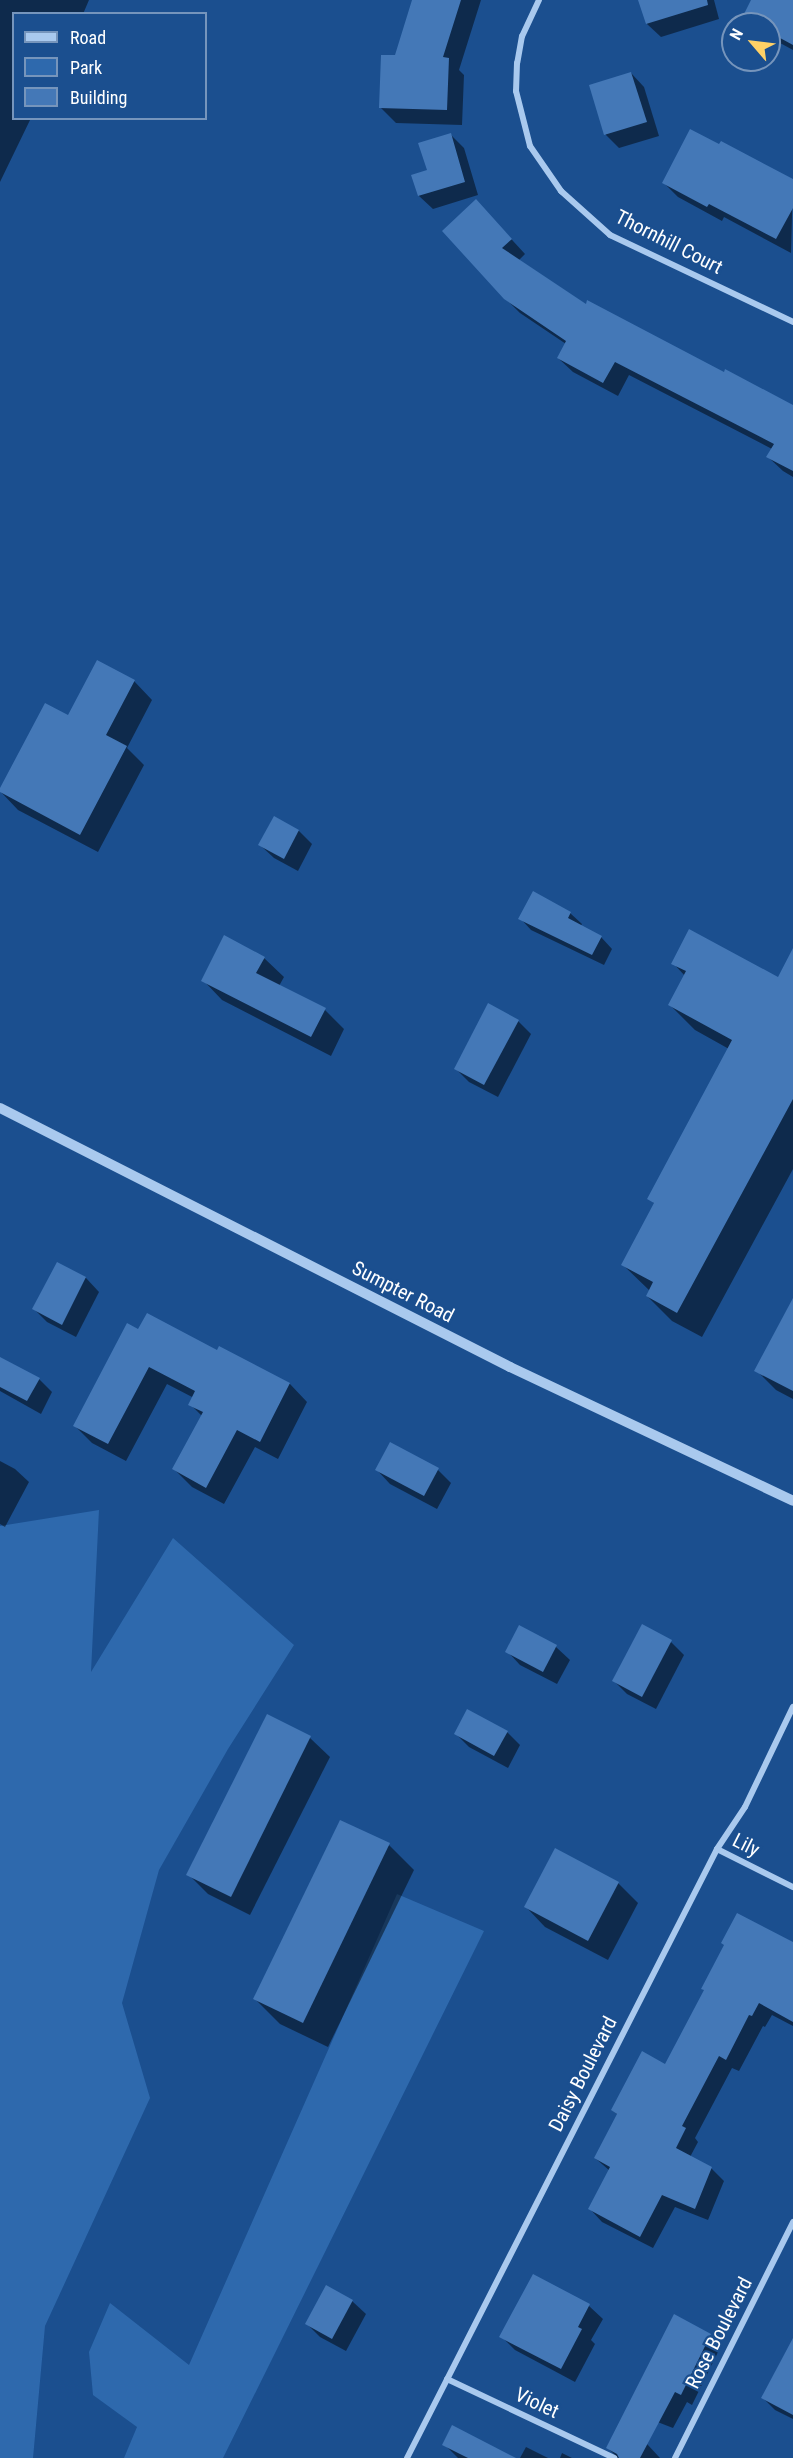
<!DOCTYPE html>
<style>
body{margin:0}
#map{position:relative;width:793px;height:2458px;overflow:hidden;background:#1b4f8f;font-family:"Roboto Condensed",sans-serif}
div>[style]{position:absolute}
.green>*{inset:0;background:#2e69ad}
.shadow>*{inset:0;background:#0007}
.building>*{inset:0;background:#4478b7}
.minor>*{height:6px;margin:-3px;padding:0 3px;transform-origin:3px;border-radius:3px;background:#a9c9ee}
.tertiary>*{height:10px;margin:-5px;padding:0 5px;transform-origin:5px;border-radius:5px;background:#a9c9ee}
span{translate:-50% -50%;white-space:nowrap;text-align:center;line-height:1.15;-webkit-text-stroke:4.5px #1b4f8f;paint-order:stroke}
.street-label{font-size:20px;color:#fff}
.legend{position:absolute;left:12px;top:12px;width:195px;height:108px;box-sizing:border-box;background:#1b4f8f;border:2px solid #7695bc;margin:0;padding:8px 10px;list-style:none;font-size:18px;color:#fff}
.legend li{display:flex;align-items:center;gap:12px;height:30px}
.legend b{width:30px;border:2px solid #7695bc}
.north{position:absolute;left:721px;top:12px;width:60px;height:60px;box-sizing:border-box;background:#1b4f8f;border:2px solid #7695bc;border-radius:50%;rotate:298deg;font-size:16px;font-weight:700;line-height:24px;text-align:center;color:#fff}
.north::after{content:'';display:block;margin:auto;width:21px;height:27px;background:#ffd166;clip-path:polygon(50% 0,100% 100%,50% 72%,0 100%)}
</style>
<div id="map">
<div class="green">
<div style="clip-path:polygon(99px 1510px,91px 1672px,173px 1538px,294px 1645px,228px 1749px,159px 1870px,122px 2003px,150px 2098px,45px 2326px,33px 2458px,0 2458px,0 1526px)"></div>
<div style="clip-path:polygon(397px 1894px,484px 1931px,223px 2458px,124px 2458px,137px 2427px,93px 2395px,89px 2352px,110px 2303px,189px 2365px)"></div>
</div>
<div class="shadow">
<div style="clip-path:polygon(0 0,89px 0,83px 14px,14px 14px,14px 118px,31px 118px,0 182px)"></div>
<div style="clip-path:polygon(414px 0,481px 0,459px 70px,464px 75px,462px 125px,396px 123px,380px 107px)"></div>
<div style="clip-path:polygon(640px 0,714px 0,719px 19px,661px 37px,647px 24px)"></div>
<div style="clip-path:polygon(753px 0,793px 0,793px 50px,769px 37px,769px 24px,750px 24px,743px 18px)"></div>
<div style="clip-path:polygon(631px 73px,644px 87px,659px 136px,619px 148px,606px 135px,590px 86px)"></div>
<div style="clip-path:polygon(450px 134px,464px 148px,478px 195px,433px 209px,419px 196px,413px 176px,429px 171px)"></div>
<div style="clip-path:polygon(793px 180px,791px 253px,724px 217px,722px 221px,678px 197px,663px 182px)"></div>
<div style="clip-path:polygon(490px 216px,525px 254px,518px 261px,586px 306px,793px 406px,793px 477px,783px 471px,768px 457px,772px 449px,629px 375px,618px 396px,573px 372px,558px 358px,566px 344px,520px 313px,505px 298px)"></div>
<div style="clip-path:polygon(134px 681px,152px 700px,127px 748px,144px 765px,98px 852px,18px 810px,0 791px,68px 717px)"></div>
<div style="clip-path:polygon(274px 818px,299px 831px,312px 844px,298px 871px,274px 858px,260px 845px)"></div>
<div style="clip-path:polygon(570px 913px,582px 924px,580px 927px,601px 937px,612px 949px,604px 965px,531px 930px,520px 918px)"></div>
<div style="clip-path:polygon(793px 951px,793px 1169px,702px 1337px,672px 1321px,647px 1296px,650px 1291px,622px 1264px,655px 1204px,649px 1198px,729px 1049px,695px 1030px,670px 1005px,685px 976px,673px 963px,778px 979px)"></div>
<div style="clip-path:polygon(264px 958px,284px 977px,279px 986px,325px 1010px,344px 1029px,331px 1056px,222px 1000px,203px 980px)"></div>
<div style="clip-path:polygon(518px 1021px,531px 1034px,498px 1097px,469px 1082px,455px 1068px)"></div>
<div style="clip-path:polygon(58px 1264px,86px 1278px,99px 1292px,76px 1337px,47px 1322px,34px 1309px)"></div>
<div style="clip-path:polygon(793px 1301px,793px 1399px,776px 1390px,756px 1370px)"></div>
<div style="clip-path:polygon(139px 1331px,218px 1352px,220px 1348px,290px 1384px,307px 1402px,278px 1459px,255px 1447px,224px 1504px,192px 1487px,174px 1469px,202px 1416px,190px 1404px,194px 1398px,167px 1384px,126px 1461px,92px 1443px,75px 1426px)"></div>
<div style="clip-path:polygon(0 1358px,39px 1379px,52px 1392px,41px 1414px,0 1391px)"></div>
<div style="clip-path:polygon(0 1461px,15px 1469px,29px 1482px,5px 1527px,0 1524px)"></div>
<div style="clip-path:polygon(377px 1470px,438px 1470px,451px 1483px,437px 1509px,390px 1484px)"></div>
<div style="clip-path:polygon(520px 1627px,556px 1647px,570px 1660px,557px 1684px,520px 1665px,507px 1651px)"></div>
<div style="clip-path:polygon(671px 1642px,684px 1655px,656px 1709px,627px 1694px,614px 1681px)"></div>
<div style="clip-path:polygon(268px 1716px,310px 1738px,330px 1757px,250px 1915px,208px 1894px,188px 1874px)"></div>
<div style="clip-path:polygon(507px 1732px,520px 1745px,508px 1768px,469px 1747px,456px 1734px)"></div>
<div style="clip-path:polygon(389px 1845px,414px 1870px,328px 2047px,280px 2024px,255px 1999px)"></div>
<div style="clip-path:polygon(618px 1883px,638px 1903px,608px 1960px,545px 1927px,526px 1907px)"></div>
<div style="clip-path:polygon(793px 1949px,793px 2026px,772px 2015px,765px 2027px,763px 2026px,739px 2071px,732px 2068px,695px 2138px,698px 2142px,690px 2157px,711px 2168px,724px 2181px,708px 2220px,675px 2207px,653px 2248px,602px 2222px,590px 2209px,610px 2171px,595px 2158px,618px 2115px,612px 2110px,666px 2066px)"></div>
<div style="clip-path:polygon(533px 2276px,589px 2306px,603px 2319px,591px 2340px,595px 2344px,575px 2382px,515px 2350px,501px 2336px)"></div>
<div style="clip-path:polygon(352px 2301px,366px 2314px,346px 2351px,320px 2337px,307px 2324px)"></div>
<div style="clip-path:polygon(675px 2316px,710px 2335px,721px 2346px,692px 2405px,687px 2402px,673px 2428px,642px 2416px)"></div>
<div style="clip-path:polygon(793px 2341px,793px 2419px,775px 2410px,763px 2398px)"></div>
<div style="clip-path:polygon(618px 2429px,647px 2444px,660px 2458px,618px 2458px,608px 2448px)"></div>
<div style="clip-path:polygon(444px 2444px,513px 2458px,458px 2458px)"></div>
<div style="clip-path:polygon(526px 2447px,548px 2458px,520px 2458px)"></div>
<div style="clip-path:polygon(562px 2453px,572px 2458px,560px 2458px)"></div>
</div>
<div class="building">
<div style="clip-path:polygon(412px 0,461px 0,443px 57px,449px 58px,447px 110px,379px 108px,381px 55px,395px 55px)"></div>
<div style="clip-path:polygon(638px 0,707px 0,708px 5px,646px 24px)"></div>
<div style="clip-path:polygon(751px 0,793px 0,793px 45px,769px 32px,769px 24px,753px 24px,742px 18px)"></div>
<div style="clip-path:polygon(631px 72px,647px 122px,604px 135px,589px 85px)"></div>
<div style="clip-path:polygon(690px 129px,719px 144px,721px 141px,793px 179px,793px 208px,776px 239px,709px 204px,707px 207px,662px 183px)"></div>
<div style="clip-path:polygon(451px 133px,465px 182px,418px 196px,411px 175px,427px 170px,418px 143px)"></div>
<div style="clip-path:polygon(476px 199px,512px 239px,502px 248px,586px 304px,587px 300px,724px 372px,725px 369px,793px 405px,793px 471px,766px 457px,774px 444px,615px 362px,603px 383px,557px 358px,566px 341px,504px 299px,442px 231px)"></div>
<div style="clip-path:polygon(97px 660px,135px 680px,106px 735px,127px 746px,80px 835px,0 792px,0 788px,45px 703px,68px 715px)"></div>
<div style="clip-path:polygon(274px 816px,299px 830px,284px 859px,258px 845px)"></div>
<div style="clip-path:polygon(533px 891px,571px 912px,568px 918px,602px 936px,592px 955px,518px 919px)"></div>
<div style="clip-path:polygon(689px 929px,778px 977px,793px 948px,793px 1099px,677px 1313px,646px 1296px,653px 1282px,621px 1265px,654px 1203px,647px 1199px,732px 1040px,668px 1005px,686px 971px,671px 964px)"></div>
<div style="clip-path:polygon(224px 935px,265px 957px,256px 973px,326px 1008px,311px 1037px,201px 981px)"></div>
<div style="clip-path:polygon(488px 1003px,519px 1020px,484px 1085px,454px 1069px)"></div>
<div style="clip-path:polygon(57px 1262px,86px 1277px,62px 1325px,32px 1309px)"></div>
<div style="clip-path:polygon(793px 1298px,793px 1391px,754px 1371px)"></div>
<div style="clip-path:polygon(147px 1313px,217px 1350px,219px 1346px,290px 1383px,260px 1442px,237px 1430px,206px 1488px,172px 1469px,203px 1412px,188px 1405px,195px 1391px,149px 1367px,108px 1444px,73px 1426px,127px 1323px,138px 1329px)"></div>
<div style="clip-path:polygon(0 1357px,40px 1378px,27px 1401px,0 1387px)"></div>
<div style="clip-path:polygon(390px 1442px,439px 1468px,424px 1496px,375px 1470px)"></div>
<div style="clip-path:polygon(642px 1624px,672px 1640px,642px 1697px,612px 1681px)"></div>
<div style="clip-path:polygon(519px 1625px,557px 1645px,543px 1672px,505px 1652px)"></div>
<div style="clip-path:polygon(467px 1709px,508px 1731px,494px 1756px,454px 1734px)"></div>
<div style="clip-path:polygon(267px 1714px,311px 1736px,231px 1897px,186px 1875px)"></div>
<div style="clip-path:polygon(340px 1820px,390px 1843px,303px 2023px,253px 1999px)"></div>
<div style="clip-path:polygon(555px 1848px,619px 1882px,588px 1941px,524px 1907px)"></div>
<div style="clip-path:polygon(737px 1913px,793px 1942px,793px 2022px,759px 2003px,752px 2016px,749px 2015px,726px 2060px,719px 2056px,682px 2126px,686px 2128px,676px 2148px,712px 2167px,695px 2209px,662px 2195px,640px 2237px,588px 2209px,610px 2167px,594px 2158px,617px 2114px,611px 2110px,642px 2051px,665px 2064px,704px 1990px,701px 1989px,724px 1945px,721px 1943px)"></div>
<div style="clip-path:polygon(533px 2274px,590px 2304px,578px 2327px,582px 2329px,561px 2369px,499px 2337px)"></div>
<div style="clip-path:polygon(326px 2285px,353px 2300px,332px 2339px,305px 2324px)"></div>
<div style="clip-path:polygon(674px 2314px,711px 2334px,681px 2395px,675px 2392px,640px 2458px,619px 2458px,617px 2454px,606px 2448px)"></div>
<div style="clip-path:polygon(793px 2338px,793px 2415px,761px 2398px)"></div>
<div style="clip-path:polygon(452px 2425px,516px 2458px,468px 2458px,442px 2445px)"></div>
</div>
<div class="minor">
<div style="left:539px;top:0;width:40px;rotate:115deg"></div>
<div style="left:522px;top:36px;width:27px;rotate:100deg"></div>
<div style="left:517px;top:63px;width:28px;rotate:92deg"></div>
<div style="left:516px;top:91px;width:57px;rotate:75.7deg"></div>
<div style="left:530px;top:146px;width:55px;rotate:55.4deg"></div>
<div style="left:561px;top:191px;width:66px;rotate:41.9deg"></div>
<div style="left:610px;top:235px;width:203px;rotate:25.4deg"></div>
<div style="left:717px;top:1849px;width:85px;rotate:26.6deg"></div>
<div style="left:447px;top:2379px;width:185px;rotate:25.3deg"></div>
<div style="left:407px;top:2458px;width:683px;rotate:-63.02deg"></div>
<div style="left:717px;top:1849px;width:50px;rotate:-56.3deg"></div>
<div style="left:745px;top:1807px;width:111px;rotate:-64.4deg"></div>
<div style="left:675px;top:2458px;width:264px;rotate:-63.4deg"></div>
</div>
<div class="tertiary">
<div style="left:0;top:1108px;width:572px;rotate:26.92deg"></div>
<div style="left:510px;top:1367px;width:313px;rotate:25.3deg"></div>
</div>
<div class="street-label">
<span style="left:669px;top:242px;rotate:27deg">Thornhill Court</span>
<span style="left:403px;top:1292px;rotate:27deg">Sumpter Road</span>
<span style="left:746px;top:1845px;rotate:27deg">Lily</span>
<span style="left:583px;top:2074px;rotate:-63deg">Daisy Boulevard</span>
<span style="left:719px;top:2333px;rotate:-63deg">Rose Boulevard</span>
<span style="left:537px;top:2403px;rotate:25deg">Violet</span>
</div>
<ul class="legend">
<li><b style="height:8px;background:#a9c9ee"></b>Road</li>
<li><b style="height:16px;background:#2e69ad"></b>Park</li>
<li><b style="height:16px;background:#4478b7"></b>Building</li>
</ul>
<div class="north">N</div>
</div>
